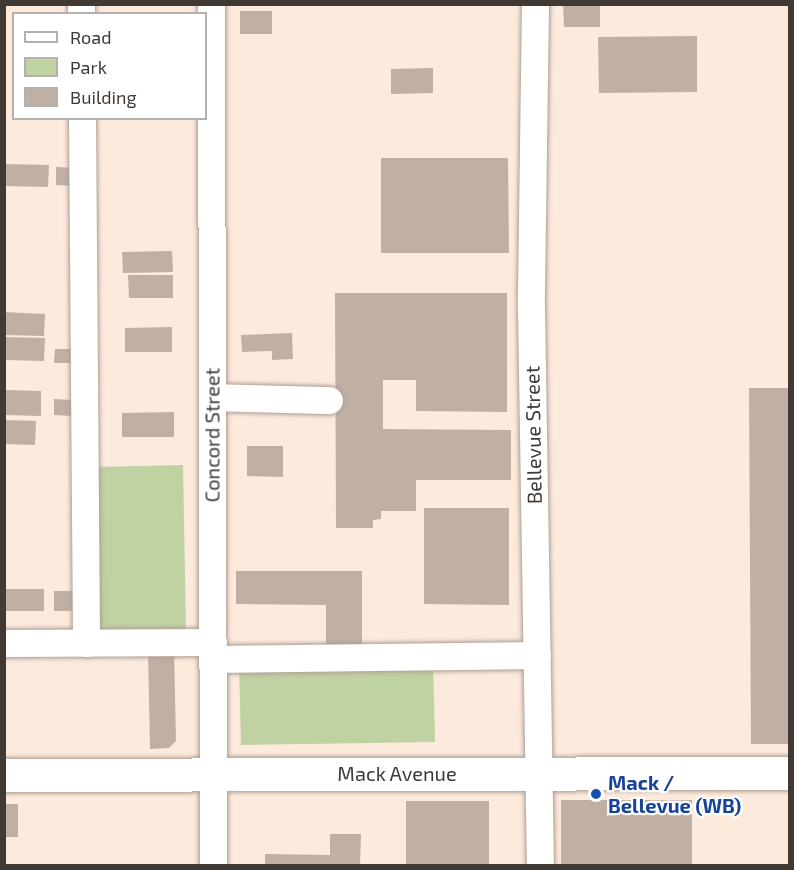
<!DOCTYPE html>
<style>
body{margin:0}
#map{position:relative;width:794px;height:870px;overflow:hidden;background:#fceadd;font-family:"Exo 2",sans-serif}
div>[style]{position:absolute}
.green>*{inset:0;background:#c0d1a2}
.building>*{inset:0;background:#c0afa3}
.roads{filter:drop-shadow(0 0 2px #ae9e92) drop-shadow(0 0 2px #ae9e92)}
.minor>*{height:27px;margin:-13.5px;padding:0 13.5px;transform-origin:13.5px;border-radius:13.5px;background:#fff}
.major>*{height:33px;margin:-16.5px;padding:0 16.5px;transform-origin:16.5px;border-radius:16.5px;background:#fff}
.dots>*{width:16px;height:16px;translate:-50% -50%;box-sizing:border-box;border:3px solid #fff;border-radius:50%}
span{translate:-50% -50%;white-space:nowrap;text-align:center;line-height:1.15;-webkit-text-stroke:4.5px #fff;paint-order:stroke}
.street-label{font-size:20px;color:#403934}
.transit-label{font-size:20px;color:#164399;font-weight:700}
.left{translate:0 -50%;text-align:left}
.frame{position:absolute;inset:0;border:6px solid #403934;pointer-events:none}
.legend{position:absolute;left:12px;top:12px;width:195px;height:108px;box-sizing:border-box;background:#fff;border:2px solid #b3b0ae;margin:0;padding:8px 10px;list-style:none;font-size:18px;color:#403934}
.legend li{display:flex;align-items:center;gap:12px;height:30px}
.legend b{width:30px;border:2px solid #b3b0ae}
</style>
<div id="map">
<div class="green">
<div style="clip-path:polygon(183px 465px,186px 633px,95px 634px,92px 467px)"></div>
<div style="clip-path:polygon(433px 661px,435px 742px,241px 745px,239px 664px)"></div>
</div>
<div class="building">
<div style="clip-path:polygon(563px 4px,600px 4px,600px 27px,564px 27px)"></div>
<div style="clip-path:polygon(240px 11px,272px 11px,272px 34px,240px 34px)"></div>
<div style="clip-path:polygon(697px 36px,697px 92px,599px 93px,598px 37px)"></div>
<div style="clip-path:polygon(433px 68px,433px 93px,391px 94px,391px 69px)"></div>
<div style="clip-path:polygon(381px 158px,508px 158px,509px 253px,381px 253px)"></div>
<div style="clip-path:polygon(4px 164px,49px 165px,48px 187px,4px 186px)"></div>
<div style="clip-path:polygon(56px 167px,75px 168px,75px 186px,56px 185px)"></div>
<div style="clip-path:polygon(172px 251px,173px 272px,123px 273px,122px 252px)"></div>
<div style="clip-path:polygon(128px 275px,173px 275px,173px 298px,129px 298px)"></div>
<div style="clip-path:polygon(335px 293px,507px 293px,507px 412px,416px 411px,416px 380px,383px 380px,383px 429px,511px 430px,511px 480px,416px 480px,416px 511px,381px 511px,381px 519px,373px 520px,373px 528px,336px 528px)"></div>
<div style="clip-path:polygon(4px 312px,45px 314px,44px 336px,4px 335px)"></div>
<div style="clip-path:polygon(172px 327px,172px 352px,125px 352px,125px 328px)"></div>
<div style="clip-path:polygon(292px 333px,293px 359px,272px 360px,272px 351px,242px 352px,241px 335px)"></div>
<div style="clip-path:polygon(5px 337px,45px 338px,44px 361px,5px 360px)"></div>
<div style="clip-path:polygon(55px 349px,73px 349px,72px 363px,54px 363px)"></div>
<div style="clip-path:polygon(749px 388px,790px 388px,790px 744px,751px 744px)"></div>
<div style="clip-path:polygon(4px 390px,41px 391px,41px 416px,4px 415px)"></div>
<div style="clip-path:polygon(54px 399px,73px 400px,73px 416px,54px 415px)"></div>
<div style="clip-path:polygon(174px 412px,174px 437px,122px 437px,122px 413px)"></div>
<div style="clip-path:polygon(4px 420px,36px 421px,35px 445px,4px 444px)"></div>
<div style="clip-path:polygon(247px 446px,283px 446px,283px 477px,247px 476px)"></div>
<div style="clip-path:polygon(424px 508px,509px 508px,509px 605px,424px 604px)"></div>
<div style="clip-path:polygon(236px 571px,362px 571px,362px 654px,326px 654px,326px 605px,236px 604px)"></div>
<div style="clip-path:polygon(4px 589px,44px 589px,44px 611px,4px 611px)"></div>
<div style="clip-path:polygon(54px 591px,77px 591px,77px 611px,54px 611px)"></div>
<div style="clip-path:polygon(174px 649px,176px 741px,169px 748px,150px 749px,148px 650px)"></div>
<div style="clip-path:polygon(561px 800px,692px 800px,692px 866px,561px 866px)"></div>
<div style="clip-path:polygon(406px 801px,489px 801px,489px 866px,406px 866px)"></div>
<div style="clip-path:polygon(4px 804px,18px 804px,18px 837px,4px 837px)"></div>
<div style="clip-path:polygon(330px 834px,361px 834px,360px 866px,265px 866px,265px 854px,330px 855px)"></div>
</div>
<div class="roads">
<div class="minor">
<div style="left:81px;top:4px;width:10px;rotate:90deg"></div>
<div style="left:211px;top:4px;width:862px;rotate:89.87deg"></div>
<div style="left:535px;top:4px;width:304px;rotate:90.8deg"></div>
<div style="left:531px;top:308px;width:558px;rotate:89.08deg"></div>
<div style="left:82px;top:118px;width:525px;rotate:89.56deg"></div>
<div style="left:212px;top:397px;width:117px;rotate:1.5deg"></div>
<div style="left:4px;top:643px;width:209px;rotate:-0.3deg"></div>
<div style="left:212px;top:659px;width:325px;rotate:-0.7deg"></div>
</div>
<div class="major">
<div style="left:4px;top:775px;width:786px;rotate:-0.15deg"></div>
</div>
</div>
<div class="dots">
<div style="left:596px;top:794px;background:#1a4fb4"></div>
</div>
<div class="street-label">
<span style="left:212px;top:435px;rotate:-90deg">Concord Street</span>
<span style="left:533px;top:435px;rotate:-91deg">Bellevue Street</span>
<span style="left:397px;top:773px">Mack Avenue</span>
</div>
<div class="transit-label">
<span class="left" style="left:608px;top:794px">Mack /<br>Bellevue (WB)</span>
</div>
<div class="frame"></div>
<ul class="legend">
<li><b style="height:8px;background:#fff"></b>Road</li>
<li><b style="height:16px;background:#c0d1a2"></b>Park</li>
<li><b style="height:16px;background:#c0afa3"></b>Building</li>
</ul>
</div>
